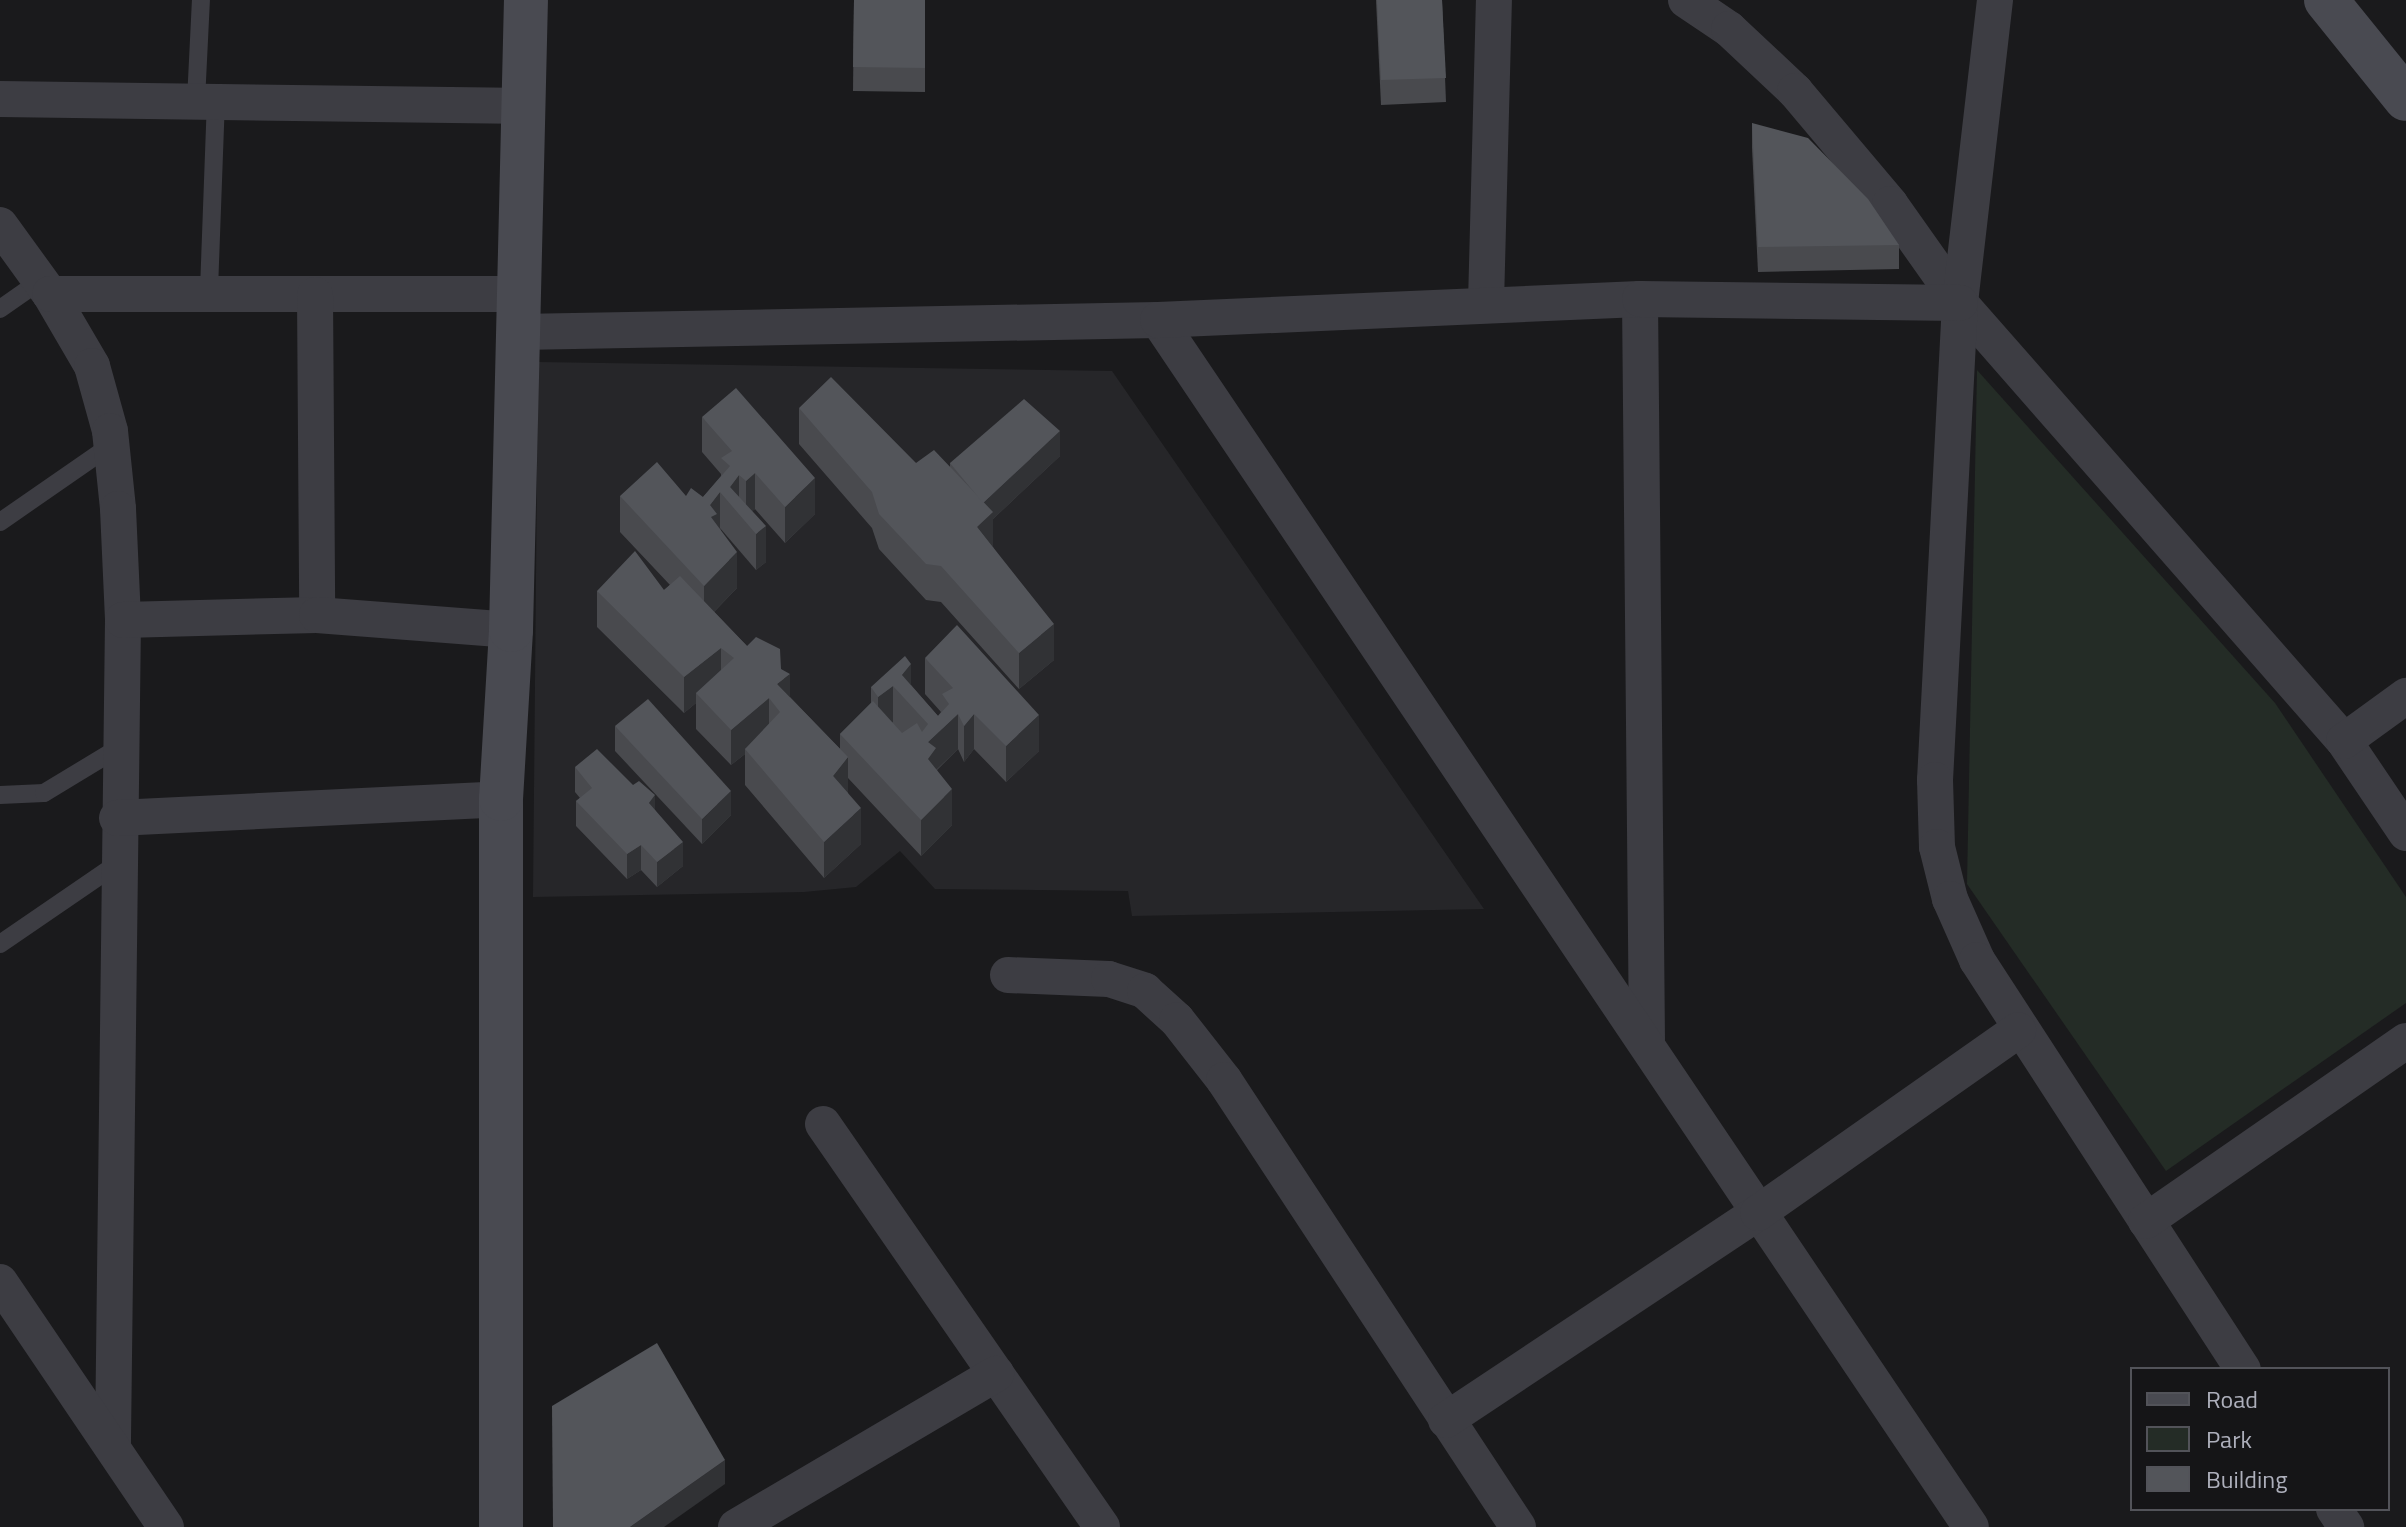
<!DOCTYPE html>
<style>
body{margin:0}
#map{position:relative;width:2406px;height:1527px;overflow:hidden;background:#1a1a1c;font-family:"Titillium Web",sans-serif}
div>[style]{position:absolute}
.built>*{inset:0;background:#262629}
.green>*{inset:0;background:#242c26}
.lane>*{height:18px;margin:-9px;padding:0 9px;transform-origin:9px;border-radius:9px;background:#3d3d43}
.street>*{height:36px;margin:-18px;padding:0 18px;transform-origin:18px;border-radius:18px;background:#3d3d43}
.secondary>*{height:44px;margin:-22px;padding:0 22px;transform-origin:22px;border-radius:22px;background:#494a51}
.wall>*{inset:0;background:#494a4e}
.shaded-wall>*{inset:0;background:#313235}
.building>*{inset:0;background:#53555a}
span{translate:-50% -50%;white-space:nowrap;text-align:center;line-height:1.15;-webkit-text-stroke:6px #151517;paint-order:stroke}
.legend{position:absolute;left:2130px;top:1367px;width:260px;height:144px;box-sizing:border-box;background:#151517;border:2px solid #525359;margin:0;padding:10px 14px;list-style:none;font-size:24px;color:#adafbb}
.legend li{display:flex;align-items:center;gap:16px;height:40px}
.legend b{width:40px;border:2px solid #525359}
</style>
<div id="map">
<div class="built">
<div style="clip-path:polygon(538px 362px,1112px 371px,1484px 909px,1132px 916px,1128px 891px,935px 889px,900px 851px,856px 887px,804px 892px,533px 897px)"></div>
</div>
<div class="green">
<div style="clip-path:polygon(1977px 370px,2275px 703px,2406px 897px,2406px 1003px,2166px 1171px,1967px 884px)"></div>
</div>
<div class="lane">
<div style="left:196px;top:101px;width:101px;rotate:-87.2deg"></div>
<div style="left:209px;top:290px;width:189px;rotate:-87.9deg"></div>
<div style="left:0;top:309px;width:49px;rotate:-35deg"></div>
<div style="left:0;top:522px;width:135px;rotate:-34.7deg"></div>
<div style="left:0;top:795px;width:44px;rotate:-2.6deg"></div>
<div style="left:44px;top:793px;width:89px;rotate:-31.2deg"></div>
<div style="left:0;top:944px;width:142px;rotate:-34.4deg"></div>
</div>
<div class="street">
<div style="left:1686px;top:0;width:52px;rotate:34deg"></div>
<div style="left:1729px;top:29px;width:91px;rotate:43.2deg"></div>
<div style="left:1795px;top:91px;width:148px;rotate:49.9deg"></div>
<div style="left:1890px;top:204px;width:121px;rotate:54.7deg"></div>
<div style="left:1960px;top:303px;width:582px;rotate:48.76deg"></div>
<div style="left:2344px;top:741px;width:111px;rotate:56deg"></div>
<div style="left:1995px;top:0;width:305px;rotate:96.6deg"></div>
<div style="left:1960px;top:303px;width:478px;rotate:93deg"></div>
<div style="left:1935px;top:780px;width:67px;rotate:88.3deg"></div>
<div style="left:1937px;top:847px;width:54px;rotate:76deg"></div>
<div style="left:1950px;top:899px;width:67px;rotate:66.1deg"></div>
<div style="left:1977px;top:960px;width:488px;rotate:57deg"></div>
<div style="left:0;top:99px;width:523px;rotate:0.77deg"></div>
<div style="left:0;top:225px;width:85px;rotate:54.1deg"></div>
<div style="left:50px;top:294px;width:83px;rotate:59.7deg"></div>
<div style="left:92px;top:366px;width:67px;rotate:74.5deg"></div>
<div style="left:110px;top:431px;width:78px;rotate:84.1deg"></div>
<div style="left:118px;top:509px;width:111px;rotate:87.4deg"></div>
<div style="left:123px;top:620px;width:823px;rotate:90.7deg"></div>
<div style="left:50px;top:294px;width:471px"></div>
<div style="left:315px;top:295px;width:320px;rotate:89.6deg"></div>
<div style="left:1640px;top:299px;width:745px;rotate:89.46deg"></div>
<div style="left:1486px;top:303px;width:303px;rotate:-88.5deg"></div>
<div style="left:1158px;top:320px;width:1455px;rotate:56.04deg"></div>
<div style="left:519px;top:332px;width:639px;rotate:-1.08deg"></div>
<div style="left:1158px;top:320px;width:482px;rotate:-2.5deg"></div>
<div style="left:1640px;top:299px;width:320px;rotate:0.7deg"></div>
<div style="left:123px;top:620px;width:194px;rotate:-1.5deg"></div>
<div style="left:317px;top:615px;width:195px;rotate:4.4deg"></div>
<div style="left:2344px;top:741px;width:77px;rotate:-36deg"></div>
<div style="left:117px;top:818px;width:384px;rotate:-2.8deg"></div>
<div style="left:1008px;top:975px;width:101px;rotate:2.3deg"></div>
<div style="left:1109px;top:979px;width:38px;rotate:18deg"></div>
<div style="left:1145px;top:991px;width:43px;rotate:42.2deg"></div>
<div style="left:1177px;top:1020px;width:76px;rotate:51.9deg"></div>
<div style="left:1224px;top:1080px;width:535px;rotate:56.67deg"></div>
<div style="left:823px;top:1124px;width:490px;rotate:55.3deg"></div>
<div style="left:2146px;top:1221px;width:316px;rotate:-34.7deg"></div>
<div style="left:0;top:1282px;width:296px;rotate:55.9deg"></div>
<div style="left:1446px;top:1420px;width:374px;rotate:-33.6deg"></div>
<div style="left:1758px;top:1213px;width:318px;rotate:-35.1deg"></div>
<div style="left:2334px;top:1509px;width:22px;rotate:56deg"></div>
<div style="left:736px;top:1527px;width:302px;rotate:-30.5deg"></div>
</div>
<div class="secondary">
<div style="left:2326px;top:0;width:127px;rotate:51.1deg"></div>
<div style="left:501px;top:1527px;width:728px;rotate:-90deg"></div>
<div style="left:501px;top:799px;width:169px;rotate:-86.6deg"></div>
<div style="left:511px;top:630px;width:630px;rotate:-88.64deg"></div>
</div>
<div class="wall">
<div style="clip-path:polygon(854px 0,925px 0,925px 92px,853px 91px)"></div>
<div style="clip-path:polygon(1376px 0,1442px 0,1446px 102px,1381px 105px)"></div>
<div style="clip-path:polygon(1752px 123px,1899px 245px,1899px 269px,1758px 272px,1752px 148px)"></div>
<div style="clip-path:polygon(799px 408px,916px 463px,950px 468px,950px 463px,1060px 456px,993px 519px,993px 547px,1054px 660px,1019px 689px,941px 602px,926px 600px,879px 549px,872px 528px,799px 444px)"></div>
<div style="clip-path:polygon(702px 417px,815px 514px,785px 543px,755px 509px,752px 511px,766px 562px,756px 570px,720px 528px,737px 588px,714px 612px,747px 646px,781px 669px,790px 697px,840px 749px,840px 734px,871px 703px,871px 687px,911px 685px,938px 716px,941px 712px,925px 694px,925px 658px,1039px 751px,1006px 782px,974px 749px,964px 762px,958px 749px,937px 770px,952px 825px,921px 856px,848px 778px,848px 793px,861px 844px,824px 878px,745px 785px,745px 754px,731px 765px,696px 729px,696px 703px,684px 713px,597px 627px,597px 591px,664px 590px,670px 585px,620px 532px,620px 496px,703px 497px,721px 476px,721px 474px,702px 452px)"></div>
<div style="clip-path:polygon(615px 726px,731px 815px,702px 844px,615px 751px)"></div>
<div style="clip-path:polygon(575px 767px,655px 810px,683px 866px,657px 887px,641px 870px,627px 879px,576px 826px,576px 801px,580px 798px,575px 792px)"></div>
</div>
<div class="shaded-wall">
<div style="clip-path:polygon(1060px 431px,1060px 456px,993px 519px,993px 548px,977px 527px,983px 503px)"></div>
<div style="clip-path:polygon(755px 473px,755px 509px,746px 517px,746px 481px)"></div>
<div style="clip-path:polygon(739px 475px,739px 511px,730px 487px)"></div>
<div style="clip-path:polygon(815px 478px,815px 514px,785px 543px,785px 507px)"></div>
<div style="clip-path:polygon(720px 492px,720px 528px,711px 553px,710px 505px)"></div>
<div style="clip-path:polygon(766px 526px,766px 562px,756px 570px,756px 534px)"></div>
<div style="clip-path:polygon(737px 552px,737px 588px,704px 622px,704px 586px)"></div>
<div style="clip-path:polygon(1054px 624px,1054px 660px,1019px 689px,1019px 653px)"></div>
<div style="clip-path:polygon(721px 648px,721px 684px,696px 693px,696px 703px,684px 713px,684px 677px)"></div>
<div style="clip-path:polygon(911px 664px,911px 700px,902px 675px)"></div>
<div style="clip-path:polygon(790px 674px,790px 709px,777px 684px)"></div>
<div style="clip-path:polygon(893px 686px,893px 722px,878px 733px,878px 697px)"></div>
<div style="clip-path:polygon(769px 698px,769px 734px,745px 749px,745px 754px,731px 765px,731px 730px)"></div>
<div style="clip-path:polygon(958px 714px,958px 749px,936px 770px,928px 795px,928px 742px)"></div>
<div style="clip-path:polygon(974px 714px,974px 749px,964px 762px,964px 726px)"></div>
<div style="clip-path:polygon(1039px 715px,1039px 751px,1006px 782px,1006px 746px)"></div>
<div style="clip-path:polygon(848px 757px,848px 793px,833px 776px)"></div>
<div style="clip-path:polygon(952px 789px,952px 825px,921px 856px,921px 820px)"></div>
<div style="clip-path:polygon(731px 791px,731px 815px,702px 844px,702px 819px)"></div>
<div style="clip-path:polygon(655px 795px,655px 820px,649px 803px)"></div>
<div style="clip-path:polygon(861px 808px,861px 844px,824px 878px,824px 842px)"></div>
<div style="clip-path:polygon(683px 842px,683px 866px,657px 887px,657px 862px)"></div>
<div style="clip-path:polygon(641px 845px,641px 870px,627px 879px,627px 854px)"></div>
<div style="clip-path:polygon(725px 1460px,725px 1484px,664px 1527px,630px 1527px)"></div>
</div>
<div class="building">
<div style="clip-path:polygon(854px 0,925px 0,925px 68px,853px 67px)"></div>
<div style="clip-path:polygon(1377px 0,1442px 0,1446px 78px,1381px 80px)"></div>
<div style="clip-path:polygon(1752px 123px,1808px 138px,1868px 199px,1899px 245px,1758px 247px)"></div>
<div style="clip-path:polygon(831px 377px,916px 463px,934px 450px,993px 512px,977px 527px,1054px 624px,1019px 653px,941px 566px,926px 564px,879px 514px,872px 492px,799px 408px)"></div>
<div style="clip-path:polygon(736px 388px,815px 478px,785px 507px,755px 473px,746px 481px,739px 475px,730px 487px,766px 526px,756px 534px,720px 492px,710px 505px,717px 514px,711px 517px,737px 552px,704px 586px,620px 496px,657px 462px,686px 496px,691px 488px,703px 497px,730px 466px,721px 458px,732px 451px,702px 417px)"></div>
<div style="clip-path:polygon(1024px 399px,1060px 431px,983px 503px,950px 463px)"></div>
<div style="clip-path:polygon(635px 551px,664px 590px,680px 576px,747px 646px,756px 637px,780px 649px,781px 669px,790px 674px,777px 684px,848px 757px,833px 776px,861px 808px,824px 842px,745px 749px,780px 712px,769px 698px,731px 730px,696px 693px,734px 658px,721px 648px,684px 677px,597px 591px)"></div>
<div style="clip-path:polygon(957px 625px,1039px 715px,1006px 746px,974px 714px,964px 726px,958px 714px,928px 742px,936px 748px,928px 759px,952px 789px,921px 820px,840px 734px,873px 701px,902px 733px,917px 723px,922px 732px,928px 724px,893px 686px,878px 697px,871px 687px,905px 656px,911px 664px,902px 675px,938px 716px,949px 704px,942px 694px,953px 688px,925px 658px)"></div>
<div style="clip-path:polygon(648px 699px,731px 791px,702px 819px,615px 726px)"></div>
<div style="clip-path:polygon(597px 749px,633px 785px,639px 781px,655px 795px,649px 803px,683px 842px,657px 862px,641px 845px,627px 854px,576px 801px,592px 788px,575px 767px)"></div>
<div style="clip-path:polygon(657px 1343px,725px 1460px,630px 1527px,553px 1527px,552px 1406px)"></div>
</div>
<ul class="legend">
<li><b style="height:10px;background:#494a51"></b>Road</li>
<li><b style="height:22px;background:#242c26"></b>Park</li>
<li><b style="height:22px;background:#53555a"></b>Building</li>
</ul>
</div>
